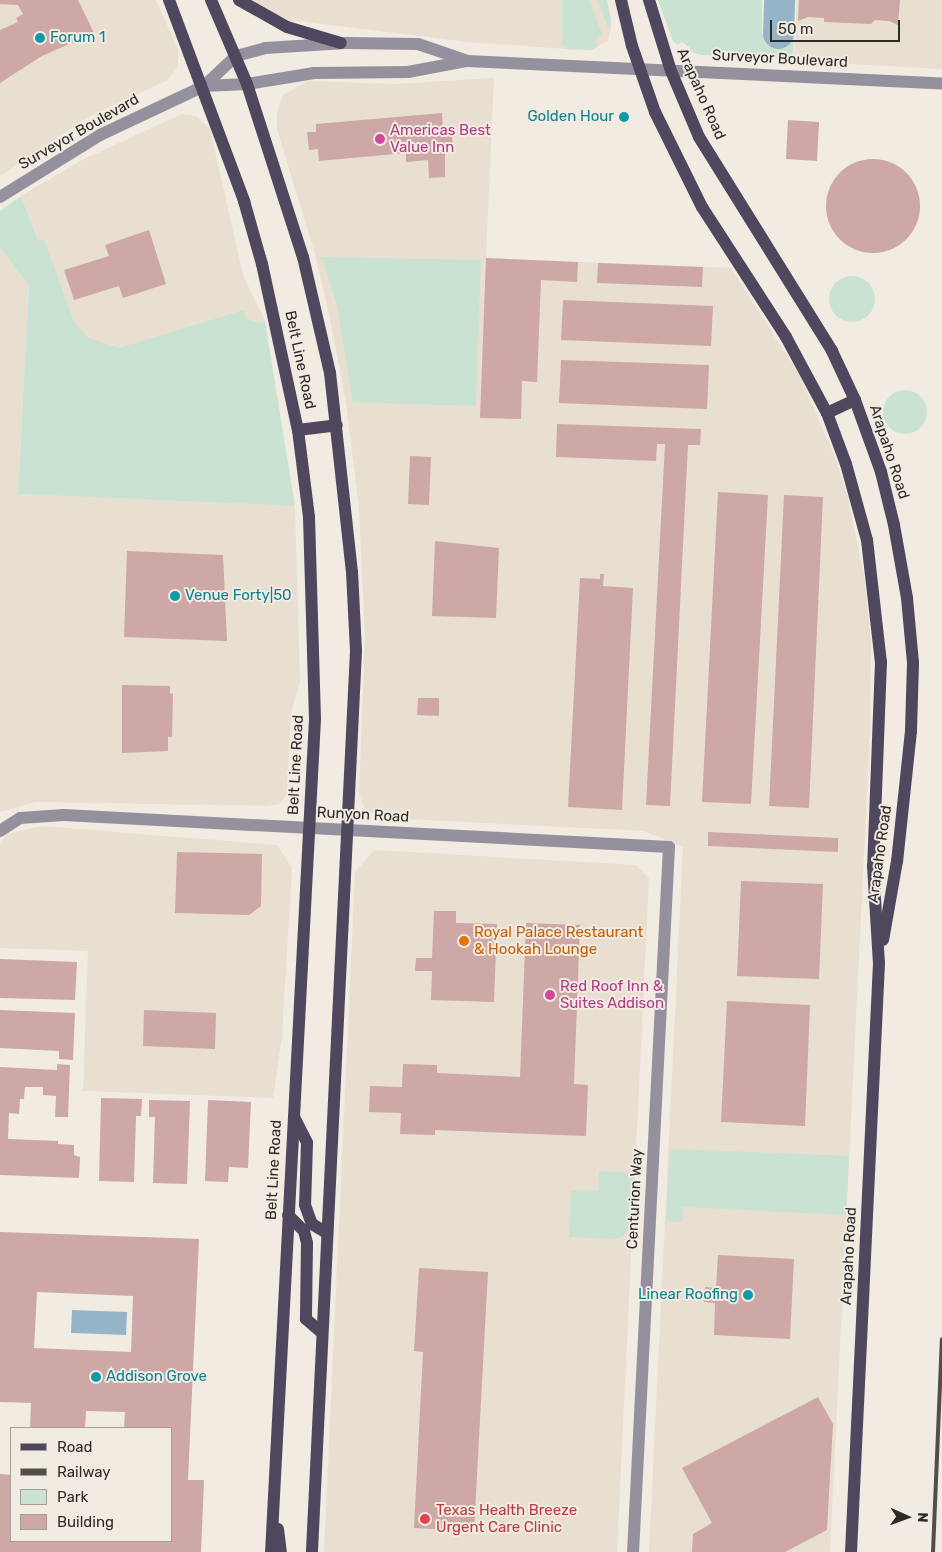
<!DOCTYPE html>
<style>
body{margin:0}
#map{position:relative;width:942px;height:1552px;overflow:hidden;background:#f1ebe2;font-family:Rubik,sans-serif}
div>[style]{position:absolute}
.built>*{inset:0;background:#e9dfd0}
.green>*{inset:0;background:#cae2d2}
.round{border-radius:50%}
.water>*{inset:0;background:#96b4c8}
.river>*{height:31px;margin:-15.5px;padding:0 15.5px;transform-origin:15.5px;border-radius:15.5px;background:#96b4c8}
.building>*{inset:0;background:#cda8a7}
.minor>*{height:12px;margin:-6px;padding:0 6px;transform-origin:6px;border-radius:6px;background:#95909e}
.major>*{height:12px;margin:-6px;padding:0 6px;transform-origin:6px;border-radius:6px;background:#4f475d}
.rail>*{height:4px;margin:-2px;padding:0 2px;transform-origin:2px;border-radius:2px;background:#504e49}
.dots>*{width:14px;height:14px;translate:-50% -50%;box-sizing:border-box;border:2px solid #f1ebe2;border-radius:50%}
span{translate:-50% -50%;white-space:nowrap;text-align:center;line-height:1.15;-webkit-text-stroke:4px #f1ebe2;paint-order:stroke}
.culture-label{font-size:15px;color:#0d838f}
.left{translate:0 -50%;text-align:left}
.right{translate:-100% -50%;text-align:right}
.street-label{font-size:15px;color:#2d2b27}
.hotel-label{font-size:15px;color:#b23c85}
.food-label{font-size:15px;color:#c56008}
.health-label{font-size:15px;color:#be3a42}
.legend{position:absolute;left:10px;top:1427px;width:162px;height:115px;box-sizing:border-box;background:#f1ebe2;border:1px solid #a39e97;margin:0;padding:6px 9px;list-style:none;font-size:15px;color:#2d2b27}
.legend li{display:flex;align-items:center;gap:10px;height:25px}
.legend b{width:25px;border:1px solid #a39e97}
.north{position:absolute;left:882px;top:1492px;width:50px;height:50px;-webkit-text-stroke:4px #f1ebe2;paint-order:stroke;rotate:92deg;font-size:14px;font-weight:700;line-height:20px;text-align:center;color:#2d2b27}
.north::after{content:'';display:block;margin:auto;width:18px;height:22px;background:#2d2b27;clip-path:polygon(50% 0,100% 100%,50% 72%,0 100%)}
.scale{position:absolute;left:770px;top:20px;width:130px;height:22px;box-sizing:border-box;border:2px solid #2d2b27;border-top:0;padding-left:6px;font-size:15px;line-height:18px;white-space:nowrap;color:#2d2b27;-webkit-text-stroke:4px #f1ebe2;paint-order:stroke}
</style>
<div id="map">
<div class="built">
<div style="clip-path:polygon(0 0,156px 0,178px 49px,178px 67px,168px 80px,90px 116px,0 176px)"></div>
<div style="clip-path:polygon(251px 0,607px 0,611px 20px,608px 41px,590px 50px,567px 49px,468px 42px,289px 20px,260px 9px)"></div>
<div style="clip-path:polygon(797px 0,942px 0,942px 69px,794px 61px)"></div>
<div style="clip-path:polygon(494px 78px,486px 258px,731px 268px,800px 376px,837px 462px,848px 498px,864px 576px,871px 642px,870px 731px,830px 1552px,649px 1552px,683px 847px,644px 831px,385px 818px,365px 810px,359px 794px,365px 638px,359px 508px,345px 396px,329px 314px,315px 254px,277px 129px,277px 111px,284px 94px,309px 81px,395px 84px)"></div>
<div style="clip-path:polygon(182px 114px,196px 116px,210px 129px,243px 275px,265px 321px,87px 366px,21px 196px,82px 160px)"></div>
<div style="clip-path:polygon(0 248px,29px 285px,18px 494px,295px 506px,300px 682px,291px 713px,287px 793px,280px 804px,265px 806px,36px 802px,0 812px)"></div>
<div style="clip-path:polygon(42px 826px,277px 845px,292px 868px,282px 1036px,273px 1098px,83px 1091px,88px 951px,0 948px,0 845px,7px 834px)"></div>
<div style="clip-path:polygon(374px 850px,636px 865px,649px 878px,617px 1552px,324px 1552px,355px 872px)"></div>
</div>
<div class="green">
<div style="clip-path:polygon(562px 0,589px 0,602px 34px,594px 42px,598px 47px,590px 50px,567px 49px,562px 45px)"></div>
<div style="clip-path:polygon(597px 0,607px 0,611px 20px,610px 32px)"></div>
<div style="clip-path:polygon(658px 0,762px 0,762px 34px,794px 37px,793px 59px,701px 55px,689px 51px,690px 48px,682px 42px,678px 45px,673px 41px)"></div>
<div style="clip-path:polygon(21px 196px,38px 240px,44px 239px,74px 322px,89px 338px,119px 348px,244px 310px,247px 319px,258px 323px,265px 321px,295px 506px,18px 494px,29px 285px,0 248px,0 211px)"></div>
<div style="clip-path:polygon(322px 257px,481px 260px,476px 406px,353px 402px,337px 306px)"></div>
<div class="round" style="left:829px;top:276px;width:46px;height:46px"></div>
<div class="round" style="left:883px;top:390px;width:44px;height:44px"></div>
<div style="clip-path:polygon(673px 1149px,849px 1156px,846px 1215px,683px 1207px,682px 1222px,670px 1222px,666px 1218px,670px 1151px)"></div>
<div style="clip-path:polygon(599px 1171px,631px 1173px,634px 1178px,631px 1227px,623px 1236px,615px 1239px,569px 1237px,571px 1190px,598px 1191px)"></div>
</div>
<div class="water">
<div style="clip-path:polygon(72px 1310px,127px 1312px,126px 1335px,71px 1333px)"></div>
</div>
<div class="river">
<div style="left:778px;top:33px;width:33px;rotate:-88deg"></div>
</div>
<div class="building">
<div style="clip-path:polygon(0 0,78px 0,94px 33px,42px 56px,0 83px,0 30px,18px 22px,16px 18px,23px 14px,18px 5px,0 4px)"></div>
<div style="clip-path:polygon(799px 0,900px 0,898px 25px,889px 21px,875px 20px,871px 24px,824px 22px,824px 18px,808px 17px,798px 21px)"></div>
<div style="clip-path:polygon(442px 113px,443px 128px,451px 128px,453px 146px,445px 146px,445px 177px,429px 178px,428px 160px,406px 162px,406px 153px,319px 161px,318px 149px,309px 150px,307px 132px,316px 132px,316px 124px)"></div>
<div style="clip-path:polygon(788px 120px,819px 122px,817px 161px,786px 159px)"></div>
<div class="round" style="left:826px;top:159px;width:94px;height:94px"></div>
<div style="clip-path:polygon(149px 230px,166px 284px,123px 298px,119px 286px,74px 300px,64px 270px,109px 256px,105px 245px)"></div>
<div style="clip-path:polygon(486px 258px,578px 262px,577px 282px,541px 280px,537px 382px,522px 381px,521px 419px,480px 418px)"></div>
<div style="clip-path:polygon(598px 263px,703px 267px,702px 287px,597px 283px)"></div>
<div style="clip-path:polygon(563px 300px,713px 306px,711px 346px,561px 340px)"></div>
<div style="clip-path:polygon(561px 360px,709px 365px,707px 409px,559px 403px)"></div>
<div style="clip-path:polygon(557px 424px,701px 429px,700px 445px,688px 445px,670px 806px,646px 805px,665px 444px,657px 444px,656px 461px,556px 457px)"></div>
<div style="clip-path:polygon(410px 456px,431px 457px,429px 505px,408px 504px)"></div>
<div style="clip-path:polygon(718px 492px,768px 495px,751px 804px,702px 802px)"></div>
<div style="clip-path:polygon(784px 495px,823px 497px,809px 808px,769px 806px)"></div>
<div style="clip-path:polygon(435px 541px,499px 548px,496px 618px,432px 616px)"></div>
<div style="clip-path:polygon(127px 551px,223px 555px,227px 641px,124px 637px)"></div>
<div style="clip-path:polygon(600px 574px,604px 574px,603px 586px,633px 588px,622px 810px,568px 807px,580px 578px,600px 579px)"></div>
<div style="clip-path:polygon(122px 685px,170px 686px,170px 693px,173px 694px,172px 737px,168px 737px,168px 751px,122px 753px)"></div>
<div style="clip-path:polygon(418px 698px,439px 698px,439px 716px,417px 715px)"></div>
<div style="clip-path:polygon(708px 832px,838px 838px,838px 852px,708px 846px)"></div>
<div style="clip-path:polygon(177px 852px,262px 854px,261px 906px,249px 915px,175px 913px)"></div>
<div style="clip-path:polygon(741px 881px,823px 884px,819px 979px,737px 976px)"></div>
<div style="clip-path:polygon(434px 911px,456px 911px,456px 923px,497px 924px,494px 1002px,431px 1000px,432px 971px,415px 971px,416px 958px,432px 958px)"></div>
<div style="clip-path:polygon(526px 923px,580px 925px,574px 1084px,588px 1085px,586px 1136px,435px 1130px,435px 1135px,400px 1134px,401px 1113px,369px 1112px,370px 1086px,402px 1087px,403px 1064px,437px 1065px,437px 1073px,520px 1077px)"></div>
<div style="clip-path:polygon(0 959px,77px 962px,75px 1000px,0 998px)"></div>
<div style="clip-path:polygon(727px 1001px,810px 1005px,805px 1126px,721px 1122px)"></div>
<div style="clip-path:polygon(0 1010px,75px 1013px,73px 1060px,59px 1059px,59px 1051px,0 1048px)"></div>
<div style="clip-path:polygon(144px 1010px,216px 1013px,215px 1049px,143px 1046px)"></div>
<div style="clip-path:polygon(57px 1064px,70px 1065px,68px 1117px,55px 1117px,56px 1096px,43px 1095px,43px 1087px,25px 1087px,24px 1099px,20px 1099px,19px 1114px,9px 1113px,8px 1139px,58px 1141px,58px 1144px,74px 1145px,74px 1155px,80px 1157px,79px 1178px,0 1175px,0 1067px,57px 1070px)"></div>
<div style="clip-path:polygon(101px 1098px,142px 1099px,141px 1116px,136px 1116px,134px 1182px,99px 1181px)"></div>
<div style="clip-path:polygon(149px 1100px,190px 1101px,187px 1184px,153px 1183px,155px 1117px,149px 1117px)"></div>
<div style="clip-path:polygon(208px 1100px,251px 1102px,248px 1168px,229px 1167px,228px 1182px,205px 1181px)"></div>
<div style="clip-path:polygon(evenodd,0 1232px,199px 1239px,188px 1480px,204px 1480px,201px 1552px,0 1552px,0 1474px,11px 1475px,11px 1541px,171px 1541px,171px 1428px,124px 1428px,125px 1412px,86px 1411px,85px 1428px,30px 1428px,31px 1403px,0 1402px,0 1232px,37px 1292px,133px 1296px,131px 1352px,34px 1348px,37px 1292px)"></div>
<div style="clip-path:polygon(718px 1255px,794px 1259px,790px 1339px,714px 1335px,715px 1303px,704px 1302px,705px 1287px,716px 1288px)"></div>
<div style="clip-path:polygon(419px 1268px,488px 1272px,474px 1531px,414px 1528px,423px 1352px,414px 1351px)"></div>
<div style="clip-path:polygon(818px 1397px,833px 1424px,827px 1530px,785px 1552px,692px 1552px,693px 1534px,712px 1523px,682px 1468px)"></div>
</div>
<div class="minor">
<div style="left:204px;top:86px;width:43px;rotate:-2.7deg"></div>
<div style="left:247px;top:84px;width:68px;rotate:-9.3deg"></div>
<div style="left:314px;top:73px;width:94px;rotate:-0.6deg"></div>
<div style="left:408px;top:72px;width:60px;rotate:-10.6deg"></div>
<div style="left:467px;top:61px;width:476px;rotate:2.7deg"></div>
<div style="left:0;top:197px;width:118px;rotate:-31.8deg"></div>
<div style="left:100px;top:135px;width:115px;rotate:-25.2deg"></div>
<div style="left:204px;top:86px;width:44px;rotate:-43.2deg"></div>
<div style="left:236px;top:56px;width:30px;rotate:-15deg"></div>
<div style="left:265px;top:48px;width:81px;rotate:-3.5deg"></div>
<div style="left:346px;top:43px;width:72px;rotate:0.8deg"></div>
<div style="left:418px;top:44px;width:50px;rotate:18.8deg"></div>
<div style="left:0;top:831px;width:24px;rotate:-33deg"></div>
<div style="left:20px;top:818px;width:44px;rotate:-3.9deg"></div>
<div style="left:64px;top:815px;width:606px;rotate:3.03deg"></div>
<div style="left:669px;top:847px;width:706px;rotate:92.92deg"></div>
</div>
<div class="major">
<div style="left:169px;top:0;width:215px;rotate:69.5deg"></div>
<div style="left:244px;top:201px;width:66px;rotate:74.1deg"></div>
<div style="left:262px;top:264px;width:170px;rotate:77.8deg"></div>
<div style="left:298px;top:430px;width:88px;rotate:82.8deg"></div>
<div style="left:309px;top:517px;width:202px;rotate:88.3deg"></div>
<div style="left:315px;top:719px;width:834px;rotate:93.02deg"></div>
<div style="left:211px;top:0;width:91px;rotate:66.8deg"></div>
<div style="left:247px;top:84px;width:182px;rotate:72.1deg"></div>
<div style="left:303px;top:257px;width:119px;rotate:76.9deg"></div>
<div style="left:330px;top:373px;width:200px;rotate:83.7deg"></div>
<div style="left:352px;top:572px;width:79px;rotate:87.1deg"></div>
<div style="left:356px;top:651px;width:902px;rotate:92.8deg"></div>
<div style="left:239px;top:0;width:55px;rotate:29.4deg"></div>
<div style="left:287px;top:27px;width:56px;rotate:16.5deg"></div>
<div style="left:621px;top:0;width:47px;rotate:76.6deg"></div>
<div style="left:632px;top:46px;width:70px;rotate:70.8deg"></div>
<div style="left:655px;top:112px;width:106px;rotate:63.7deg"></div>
<div style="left:702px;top:207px;width:155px;rotate:57.1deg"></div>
<div style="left:786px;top:337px;width:86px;rotate:61.7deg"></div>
<div style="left:827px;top:413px;width:54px;rotate:69.6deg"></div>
<div style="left:846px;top:464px;width:79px;rotate:74.6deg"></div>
<div style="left:867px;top:540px;width:123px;rotate:83.5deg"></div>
<div style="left:881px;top:662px;width:204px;rotate:92.2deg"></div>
<div style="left:873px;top:866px;width:97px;rotate:86.5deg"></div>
<div style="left:879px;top:963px;width:590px;rotate:92.72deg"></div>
<div style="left:649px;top:0;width:74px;rotate:72.8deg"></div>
<div style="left:671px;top:71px;width:72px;rotate:67deg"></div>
<div style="left:699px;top:137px;width:252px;rotate:58.1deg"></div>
<div style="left:832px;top:351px;width:54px;rotate:64.9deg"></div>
<div style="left:855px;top:400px;width:77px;rotate:70.1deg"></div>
<div style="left:881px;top:472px;width:55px;rotate:76.2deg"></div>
<div style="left:894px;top:525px;width:74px;rotate:79.9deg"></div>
<div style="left:907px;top:598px;width:65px;rotate:84.7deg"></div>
<div style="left:913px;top:663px;width:68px;rotate:91.7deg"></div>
<div style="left:911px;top:731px;width:131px;rotate:96.1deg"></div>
<div style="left:897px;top:861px;width:80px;rotate:100deg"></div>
<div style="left:827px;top:413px;width:31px;rotate:-25deg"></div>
<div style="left:298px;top:430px;width:39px;rotate:-7deg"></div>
<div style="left:294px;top:1117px;width:29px;rotate:63deg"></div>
<div style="left:307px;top:1143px;width:62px;rotate:91.8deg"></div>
<div style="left:305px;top:1205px;width:20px;rotate:70deg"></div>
<div style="left:312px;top:1224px;width:17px;rotate:31deg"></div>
<div style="left:288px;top:1215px;width:23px;rotate:45deg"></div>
<div style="left:304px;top:1231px;width:12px;rotate:76deg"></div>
<div style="left:307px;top:1243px;width:76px;rotate:90.8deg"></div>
<div style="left:306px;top:1319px;width:21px;rotate:41deg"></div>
<div style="left:278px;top:1529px;width:23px;rotate:83deg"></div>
</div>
<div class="rail">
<div style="left:933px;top:1552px;width:213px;rotate:-87.6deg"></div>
</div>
<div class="dots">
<div style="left:40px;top:38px;background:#0f9aa8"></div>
<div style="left:624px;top:117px;background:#0f9aa8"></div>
<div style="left:380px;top:139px;background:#d1479c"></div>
<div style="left:175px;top:596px;background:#0f9aa8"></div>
<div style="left:464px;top:941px;background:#e8710a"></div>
<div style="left:550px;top:995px;background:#d1479c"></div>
<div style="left:748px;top:1295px;background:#0f9aa8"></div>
<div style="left:96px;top:1377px;background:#0f9aa8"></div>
<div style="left:425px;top:1519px;background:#e0444e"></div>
</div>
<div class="culture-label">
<span class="left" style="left:50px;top:38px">Forum 1</span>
<span class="right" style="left:614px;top:117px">Golden Hour</span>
<span class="left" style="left:185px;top:596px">Venue Forty|50</span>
<span class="right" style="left:738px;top:1295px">Linear Roofing</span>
<span class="left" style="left:106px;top:1377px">Addison Grove</span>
</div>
<div class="street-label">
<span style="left:780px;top:59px;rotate:3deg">Surveyor Boulevard</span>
<span style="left:701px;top:94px;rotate:66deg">Arapaho Road</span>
<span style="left:79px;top:132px;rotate:-30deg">Surveyor Boulevard</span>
<span style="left:300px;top:360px;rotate:78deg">Belt Line Road</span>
<span style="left:889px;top:452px;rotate:72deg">Arapaho Road</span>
<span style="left:296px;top:765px;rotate:-87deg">Belt Line Road</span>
<span style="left:363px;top:815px;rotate:3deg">Runyon Road</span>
<span style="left:880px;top:854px;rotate:-82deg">Arapaho Road</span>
<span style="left:274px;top:1170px;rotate:-87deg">Belt Line Road</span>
<span style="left:635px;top:1199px;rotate:-87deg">Centurion Way</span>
<span style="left:849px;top:1256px;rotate:-87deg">Arapaho Road</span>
</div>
<div class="hotel-label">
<span class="left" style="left:390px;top:139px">Americas Best<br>Value Inn</span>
<span class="left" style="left:560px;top:995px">Red Roof Inn &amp;<br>Suites Addison</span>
</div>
<div class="food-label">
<span class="left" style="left:474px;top:941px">Royal Palace Restaurant<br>&amp; Hookah Lounge</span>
</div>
<div class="health-label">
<span class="left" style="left:436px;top:1519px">Texas Health Breeze<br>Urgent Care Clinic</span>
</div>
<ul class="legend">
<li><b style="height:6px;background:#4f475d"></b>Road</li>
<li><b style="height:6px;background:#504e49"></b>Railway</li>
<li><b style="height:14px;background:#cae2d2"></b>Park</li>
<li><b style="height:14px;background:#cda8a7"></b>Building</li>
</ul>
<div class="north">N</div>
<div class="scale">50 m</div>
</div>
